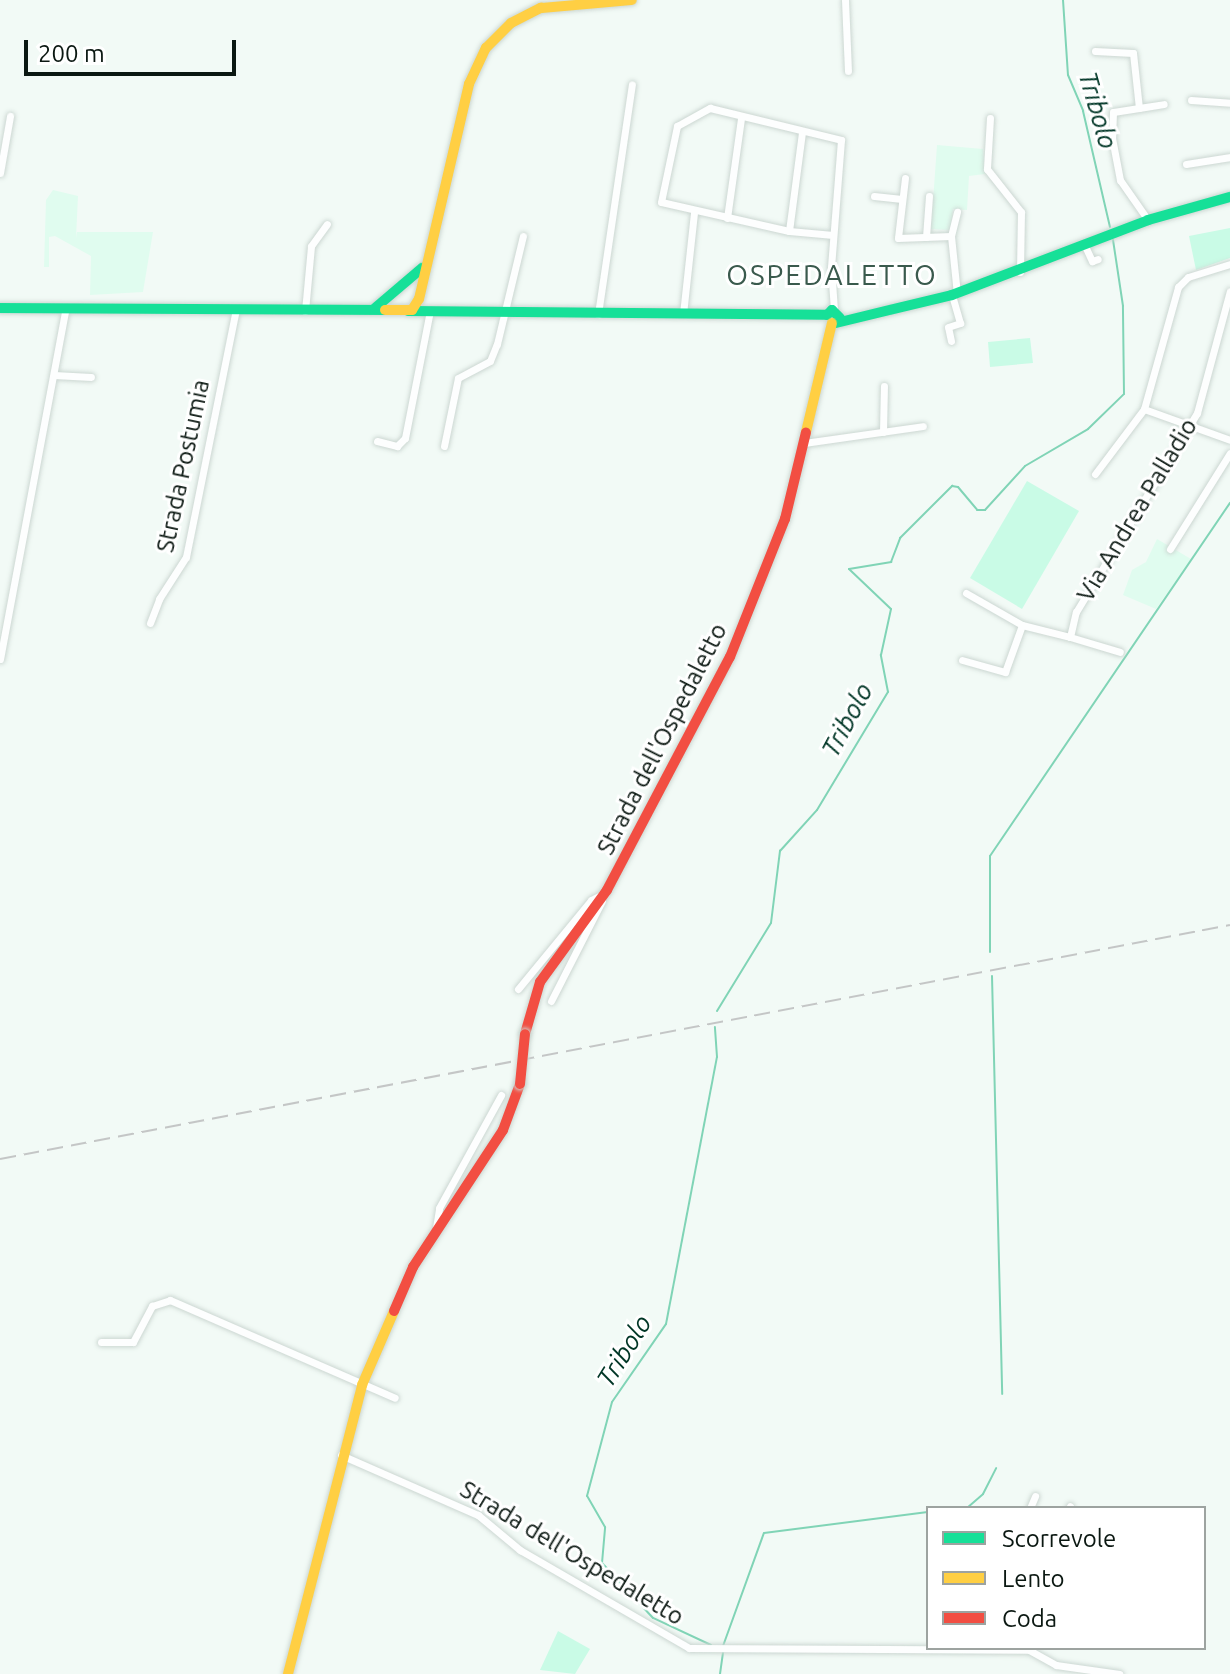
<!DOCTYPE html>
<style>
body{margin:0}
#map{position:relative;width:1230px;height:1674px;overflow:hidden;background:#f2faf6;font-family:Ubuntu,sans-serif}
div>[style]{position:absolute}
.built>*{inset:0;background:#e0fcef}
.green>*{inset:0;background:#c9fbe6}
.stream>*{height:2px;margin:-1px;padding:0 1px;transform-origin:1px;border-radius:1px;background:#80d4b6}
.roads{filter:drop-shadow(0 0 2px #ccd7d2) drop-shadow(0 0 2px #ccd7d2)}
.street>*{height:7px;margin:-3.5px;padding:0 3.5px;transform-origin:3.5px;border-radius:3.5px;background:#fdfefe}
.fast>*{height:10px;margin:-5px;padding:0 5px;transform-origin:5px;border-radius:5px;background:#16e098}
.slow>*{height:10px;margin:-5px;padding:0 5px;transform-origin:5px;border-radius:5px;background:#ffcf43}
.jam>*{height:10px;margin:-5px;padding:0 5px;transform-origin:5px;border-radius:5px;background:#f24e42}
.rail>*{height:2px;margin-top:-1px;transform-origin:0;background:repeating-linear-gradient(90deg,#c4c6c6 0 16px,transparent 0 24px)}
.bridges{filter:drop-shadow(0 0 2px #ccd7d2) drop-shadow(0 0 2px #ccd7d2)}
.jam-bridge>*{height:10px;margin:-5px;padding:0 5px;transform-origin:5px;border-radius:5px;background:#f24e42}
span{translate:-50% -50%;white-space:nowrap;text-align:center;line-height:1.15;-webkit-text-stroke:6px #fff;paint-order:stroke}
.street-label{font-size:24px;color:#0b1812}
.water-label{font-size:26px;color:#003626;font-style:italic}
.quarter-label{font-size:28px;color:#3a5a4d;letter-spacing:2px}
.legend{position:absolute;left:926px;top:1506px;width:280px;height:144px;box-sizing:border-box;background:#fff;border:2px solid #9da3a0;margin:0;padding:10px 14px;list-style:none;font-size:24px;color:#0b1812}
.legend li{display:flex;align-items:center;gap:16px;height:40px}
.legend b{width:40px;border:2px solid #9da3a0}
.scale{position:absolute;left:24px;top:40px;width:212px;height:36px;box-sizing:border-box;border:4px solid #0b1812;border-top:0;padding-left:10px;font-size:24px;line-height:28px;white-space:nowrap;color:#0b1812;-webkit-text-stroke:6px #fff;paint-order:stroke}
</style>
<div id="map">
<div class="built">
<div style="clip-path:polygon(937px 145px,983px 149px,985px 174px,969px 176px,967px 210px,953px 209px,950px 230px,931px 229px)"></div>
<div style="clip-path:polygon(53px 190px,78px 196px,76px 238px,77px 232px,153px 232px,143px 292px,90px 295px,91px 256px,55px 236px,49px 237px,49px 267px,44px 267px,46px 200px)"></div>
<div style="clip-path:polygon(1157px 539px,1191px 559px,1156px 609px,1123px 595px,1132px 570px,1146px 562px)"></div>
</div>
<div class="green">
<div style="clip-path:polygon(1230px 228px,1230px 258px,1196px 270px,1189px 236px)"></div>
<div style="clip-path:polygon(1030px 338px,1033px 363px,990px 367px,988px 342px)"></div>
<div style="clip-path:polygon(1027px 481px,1079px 511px,1022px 609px,970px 578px)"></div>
<div style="clip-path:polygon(558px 1631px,590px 1649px,575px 1674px,540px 1670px)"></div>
</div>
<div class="stream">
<div style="left:1063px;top:0;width:75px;rotate:86.2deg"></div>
<div style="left:1068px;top:75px;width:39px;rotate:67deg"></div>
<div style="left:1083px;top:111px;width:119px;rotate:76.9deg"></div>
<div style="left:990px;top:952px;width:96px;rotate:-90deg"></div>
<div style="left:990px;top:856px;width:427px;rotate:-55.8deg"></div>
<div style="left:992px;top:976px;width:418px;rotate:88.6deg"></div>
<div style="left:717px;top:1011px;width:103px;rotate:-58.5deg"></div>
<div style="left:771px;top:923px;width:73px;rotate:-82.9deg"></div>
<div style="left:780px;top:851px;width:55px;rotate:-47.9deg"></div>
<div style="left:817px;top:810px;width:138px;rotate:-59deg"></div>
<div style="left:888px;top:692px;width:38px;rotate:-101deg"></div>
<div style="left:881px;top:655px;width:47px;rotate:-77.7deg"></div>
<div style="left:891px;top:609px;width:58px;rotate:-136.4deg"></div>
<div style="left:849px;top:569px;width:43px;rotate:-9.5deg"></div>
<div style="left:891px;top:562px;width:26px;rotate:-69deg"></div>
<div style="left:900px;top:538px;width:74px;rotate:-45deg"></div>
<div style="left:952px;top:486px;width:6px;rotate:9deg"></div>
<div style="left:958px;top:487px;width:30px;rotate:50deg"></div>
<div style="left:977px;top:510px;width:8px"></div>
<div style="left:985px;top:510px;width:59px;rotate:-47.7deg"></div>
<div style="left:1025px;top:466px;width:73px;rotate:-30.4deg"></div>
<div style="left:1088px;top:429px;width:50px;rotate:-44.2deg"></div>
<div style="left:1124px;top:394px;width:88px;rotate:-90.7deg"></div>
<div style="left:1123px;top:306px;width:67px;rotate:-98.6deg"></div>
<div style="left:967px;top:1508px;width:21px;rotate:-41deg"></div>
<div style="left:983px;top:1494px;width:29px;rotate:-63deg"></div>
<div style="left:711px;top:1645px;width:64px;rotate:-155deg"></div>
<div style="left:653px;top:1618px;width:75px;rotate:-132.8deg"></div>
<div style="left:602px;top:1563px;width:36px;rotate:-85deg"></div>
<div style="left:605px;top:1527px;width:36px;rotate:-120deg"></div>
<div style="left:587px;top:1496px;width:97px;rotate:-75.1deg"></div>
<div style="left:612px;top:1402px;width:95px;rotate:-55.3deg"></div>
<div style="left:666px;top:1324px;width:272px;rotate:-79.2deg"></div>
<div style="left:717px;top:1057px;width:30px;rotate:-94deg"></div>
<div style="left:723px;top:1646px;width:120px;rotate:-70.1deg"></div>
<div style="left:764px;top:1533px;width:165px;rotate:-7.3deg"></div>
<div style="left:720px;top:1674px;width:22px;rotate:-82deg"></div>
</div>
<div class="roads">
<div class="street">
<div style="left:845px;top:0;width:71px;rotate:87.6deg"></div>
<div style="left:1095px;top:51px;width:38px;rotate:3deg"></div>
<div style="left:1133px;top:53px;width:55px;rotate:83.8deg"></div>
<div style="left:1139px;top:108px;width:26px;rotate:171deg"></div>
<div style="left:1113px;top:112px;width:26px;rotate:92deg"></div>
<div style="left:1112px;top:138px;width:43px;rotate:79.2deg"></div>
<div style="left:1120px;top:180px;width:49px;rotate:55deg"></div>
<div style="left:1191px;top:100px;width:39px;rotate:4deg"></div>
<div style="left:1139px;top:108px;width:25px;rotate:-9deg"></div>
<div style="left:990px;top:118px;width:51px;rotate:93.4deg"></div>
<div style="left:987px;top:169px;width:55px;rotate:51.7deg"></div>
<div style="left:1021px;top:212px;width:60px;rotate:91deg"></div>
<div style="left:1186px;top:164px;width:45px;rotate:-9deg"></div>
<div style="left:0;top:173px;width:58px;rotate:-80deg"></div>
<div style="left:905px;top:178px;width:60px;rotate:96.7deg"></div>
<div style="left:898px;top:238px;width:53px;rotate:-2.2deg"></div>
<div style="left:951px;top:236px;width:58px;rotate:84.1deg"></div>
<div style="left:874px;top:196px;width:28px;rotate:6deg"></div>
<div style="left:727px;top:218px;width:101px;rotate:-82deg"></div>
<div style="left:789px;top:231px;width:100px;rotate:-82.5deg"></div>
<div style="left:833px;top:235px;width:44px;rotate:-174.8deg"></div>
<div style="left:789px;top:231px;width:131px;rotate:-167.2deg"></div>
<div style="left:661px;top:202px;width:78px;rotate:-78.1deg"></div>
<div style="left:677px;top:126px;width:38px;rotate:-29deg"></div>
<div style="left:710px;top:108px;width:135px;rotate:13.7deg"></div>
<div style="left:841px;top:140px;width:127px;rotate:94.5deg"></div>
<div style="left:831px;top:267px;width:43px;rotate:86deg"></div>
<div style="left:951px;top:236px;width:25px;rotate:-76deg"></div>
<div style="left:926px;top:237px;width:41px;rotate:-85.8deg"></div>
<div style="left:1085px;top:246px;width:17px;rotate:65deg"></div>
<div style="left:1092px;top:261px;width:6px;rotate:-18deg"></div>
<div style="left:305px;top:311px;width:65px;rotate:-84.7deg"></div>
<div style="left:311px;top:246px;width:27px;rotate:-54deg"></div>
<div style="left:598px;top:314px;width:232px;rotate:-81.6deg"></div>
<div style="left:683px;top:314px;width:103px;rotate:-83.8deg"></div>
<div style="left:951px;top:341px;width:14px;rotate:-102deg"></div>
<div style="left:948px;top:327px;width:13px;rotate:-18deg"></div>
<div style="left:960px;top:323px;width:29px;rotate:-106deg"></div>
<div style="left:54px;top:375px;width:37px;rotate:3deg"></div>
<div style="left:1144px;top:409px;width:91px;rotate:19.8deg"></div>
<div style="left:883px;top:432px;width:46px;rotate:-88.8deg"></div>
<div style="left:377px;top:441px;width:21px;rotate:14deg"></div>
<div style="left:397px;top:446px;width:11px;rotate:-45deg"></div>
<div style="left:405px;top:438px;width:129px;rotate:-78.9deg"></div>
<div style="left:804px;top:443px;width:120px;rotate:-8.1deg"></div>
<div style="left:444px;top:446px;width:69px;rotate:-78.4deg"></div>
<div style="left:458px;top:378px;width:36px;rotate:-28deg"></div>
<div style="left:490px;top:361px;width:18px;rotate:-68deg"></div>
<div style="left:497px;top:344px;width:111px;rotate:-76.5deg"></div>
<div style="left:1095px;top:474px;width:81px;rotate:-53deg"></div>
<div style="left:1144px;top:409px;width:127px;rotate:-74.4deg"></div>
<div style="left:1178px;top:287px;width:14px;rotate:-45deg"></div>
<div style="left:1188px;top:277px;width:44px;rotate:-17.2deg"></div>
<div style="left:1170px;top:549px;width:113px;rotate:-58deg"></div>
<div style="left:966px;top:593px;width:64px;rotate:29.7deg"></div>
<div style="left:1022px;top:625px;width:49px;rotate:14deg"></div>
<div style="left:1070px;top:637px;width:26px;rotate:-77deg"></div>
<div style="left:1076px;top:612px;width:233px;rotate:-58.7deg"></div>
<div style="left:1197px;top:413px;width:126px;rotate:-74.9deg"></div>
<div style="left:150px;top:623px;width:26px;rotate:-69deg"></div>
<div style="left:159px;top:599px;width:50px;rotate:-57.3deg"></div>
<div style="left:186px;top:557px;width:252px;rotate:-78.6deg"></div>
<div style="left:1070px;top:637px;width:52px;rotate:16.7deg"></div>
<div style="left:0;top:659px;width:357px;rotate:-79.4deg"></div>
<div style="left:962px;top:660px;width:45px;rotate:15.6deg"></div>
<div style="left:1005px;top:672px;width:50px;rotate:-70.1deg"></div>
<div style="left:518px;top:989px;width:115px;rotate:-50.6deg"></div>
<div style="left:591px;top:900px;width:11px;rotate:-27deg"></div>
<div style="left:551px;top:1001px;width:112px;rotate:-63deg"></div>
<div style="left:436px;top:1228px;width:20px;rotate:-81deg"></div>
<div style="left:439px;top:1208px;width:129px;rotate:-61.2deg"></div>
<div style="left:101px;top:1342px;width:32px"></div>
<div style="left:133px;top:1342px;width:41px;rotate:-62.2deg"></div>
<div style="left:152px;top:1306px;width:19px;rotate:-18deg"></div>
<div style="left:170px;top:1300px;width:245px;rotate:23.5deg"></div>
<div style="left:341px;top:1455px;width:150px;rotate:23.7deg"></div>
<div style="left:478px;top:1515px;width:55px;rotate:39.8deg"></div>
<div style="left:520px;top:1550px;width:195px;rotate:30.1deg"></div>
<div style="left:689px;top:1648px;width:340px;rotate:0.3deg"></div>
<div style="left:1029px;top:1650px;width:31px;rotate:29deg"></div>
<div style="left:1056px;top:1665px;width:64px;rotate:8.1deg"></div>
<div style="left:1030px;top:1508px;width:13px;rotate:-67deg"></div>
<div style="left:1069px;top:1508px;width:2px;rotate:-63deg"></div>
</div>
<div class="fast">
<div style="left:0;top:308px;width:385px;rotate:0.3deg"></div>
<div style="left:375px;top:308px;width:62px;rotate:-40.4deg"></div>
<div style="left:408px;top:311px;width:419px;rotate:0.5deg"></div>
<div style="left:827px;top:315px;width:7px;rotate:-45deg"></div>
<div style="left:832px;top:310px;width:11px;rotate:45deg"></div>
<div style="left:836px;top:323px;width:119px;rotate:-13.6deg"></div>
<div style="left:952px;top:295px;width:210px;rotate:-20.9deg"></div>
<div style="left:1148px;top:220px;width:85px;rotate:-15.7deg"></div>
</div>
<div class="slow">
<div style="left:385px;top:310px;width:27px"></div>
<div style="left:412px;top:310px;width:13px;rotate:-58deg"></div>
<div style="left:419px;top:299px;width:221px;rotate:-76.9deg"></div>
<div style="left:469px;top:84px;width:40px;rotate:-65deg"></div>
<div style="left:486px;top:48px;width:35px;rotate:-45deg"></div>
<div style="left:511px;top:23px;width:34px;rotate:-27deg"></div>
<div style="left:541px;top:8px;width:91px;rotate:-5deg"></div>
<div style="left:806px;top:432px;width:112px;rotate:-76.6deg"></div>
<div style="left:288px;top:1674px;width:298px;rotate:-75.6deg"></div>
<div style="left:362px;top:1385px;width:81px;rotate:-66.6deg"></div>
</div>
<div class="jam">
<div style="left:525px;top:1034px;width:54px;rotate:-73.9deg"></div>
<div style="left:540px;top:982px;width:114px;rotate:-53.9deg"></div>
<div style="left:607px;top:890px;width:263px;rotate:-62.2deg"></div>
<div style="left:730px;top:657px;width:149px;rotate:-68.3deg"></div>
<div style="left:785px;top:519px;width:89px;rotate:-76.4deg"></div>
<div style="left:394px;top:1311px;width:48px;rotate:-66.6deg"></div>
<div style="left:413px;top:1267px;width:164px;rotate:-56.7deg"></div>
<div style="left:503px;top:1130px;width:49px;rotate:-69.7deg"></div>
</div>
</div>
<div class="rail">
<div style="left:0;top:1159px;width:1252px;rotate:-10.77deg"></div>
</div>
<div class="bridges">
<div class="jam-bridge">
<div style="left:520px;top:1084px;width:50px;rotate:-84.3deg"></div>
</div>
</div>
<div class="street-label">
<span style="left:183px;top:466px;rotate:-78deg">Strada Postumia</span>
<span style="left:1137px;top:510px;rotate:-59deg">Via Andrea Palladio</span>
<span style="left:662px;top:739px;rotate:-63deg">Strada dell'Ospedaletto</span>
<span style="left:572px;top:1553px;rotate:31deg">Strada dell'Ospedaletto</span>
</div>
<div class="water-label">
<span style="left:1098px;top:110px;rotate:74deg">Tribolo</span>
<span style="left:847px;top:720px;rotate:-62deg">Tribolo</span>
<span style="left:624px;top:1351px;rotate:-58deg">Tribolo</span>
</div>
<div class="quarter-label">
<span style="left:832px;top:275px">OSPEDALETTO</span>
</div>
<ul class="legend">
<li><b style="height:10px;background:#16e098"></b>Scorrevole</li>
<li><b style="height:10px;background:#ffcf43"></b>Lento</li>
<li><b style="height:10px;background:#f24e42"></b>Coda</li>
</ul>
<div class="scale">200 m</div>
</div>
